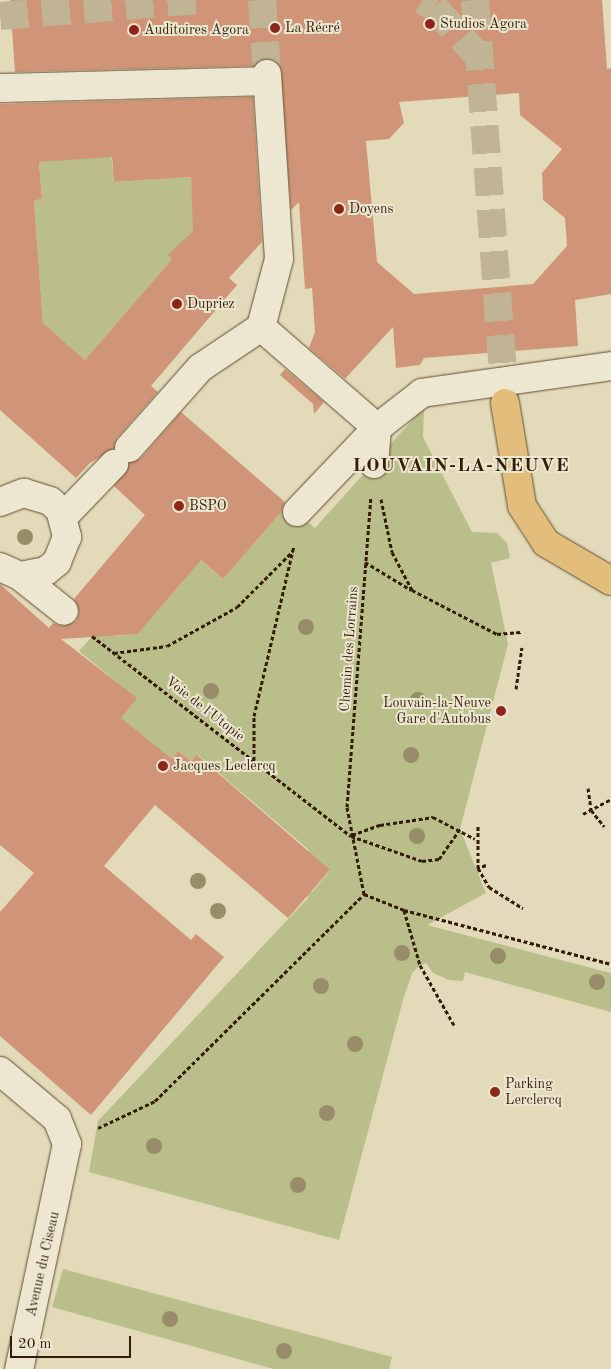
<!DOCTYPE html>
<meta charset="utf-8">
<style>
body{margin:0}
#map{position:relative;width:611px;height:1369px;overflow:hidden;background:#e3dab9;font-family:"Old Standard TT",serif}
div>[style]{position:absolute}
.green>*{inset:0;background:#b9be8b}
.building>*{inset:0;background:#d09578}
.minor-tunnel>*{height:28px;margin-top:-14px;transform-origin:0;background:repeating-linear-gradient(90deg,#c0b494 0 28px,transparent 0 42px)}
.major-tunnel>*{height:28px;margin-top:-14px;transform-origin:0;background:repeating-linear-gradient(90deg,#c0b494 0 28px,transparent 0 42px)}
.path>*{height:3px;margin-top:-1.5px;transform-origin:0;background:repeating-linear-gradient(90deg,#331c02 0 4px,transparent 0 6.5px)}
.roads{filter:drop-shadow(0 0 1px #5f4c30) drop-shadow(0 0 1px #5f4c30)}
.minor>*{height:28px;margin:-14px;padding:0 14px;transform-origin:14px;border-radius:14px;background:#ede7d2}
.major>*{height:28px;margin:-14px;padding:0 14px;transform-origin:14px;border-radius:14px;background:#e2bd7c}
.trees>*{width:16px;height:16px;margin:-8px;border-radius:50%;background:#988c6b}
.dots>*{width:14px;height:14px;translate:-50% -50%;box-sizing:border-box;border:2px solid #ede7d2;border-radius:50%}
span{translate:-50% -50%;white-space:nowrap;text-align:center;line-height:1.15;-webkit-text-stroke:4px #ede7d2;paint-order:stroke}
.poi-label{font-size:14px;color:#331c02}
.left{translate:0 -50%;text-align:left}
.right{translate:-100% -50%;text-align:right}
.street-label{font-size:14px;color:#331c02}
.district-label{font-size:19px;color:#331c02;font-weight:700;letter-spacing:1px}
.scale{position:absolute;left:10px;top:1336px;width:121px;height:22px;box-sizing:border-box;border:2px solid #331c02;border-top:0;padding-left:6px;font-size:15px;line-height:18px;white-space:nowrap;color:#331c02;-webkit-text-stroke:4px #ede7d2;paint-order:stroke}
</style>
<div id="map">
<div class="green">
<div style="clip-path:polygon(111px 154px,114px 182px,191px 177px,194px 233px,169px 255px,172px 259px,97px 346px,91px 365px,43px 323px,34px 201px,42px 197px,39px 162px)"></div>
<div style="clip-path:polygon(424px 407px,423px 437px,472px 532px,497px 533px,507px 543px,510px 558px,491px 563px,508px 644px,460px 829px,486px 893px,427px 925px,611px 973px,611px 1012px,465px 972px,463px 981px,449px 980px,433px 973px,426px 963px,420px 965px,412px 973px,403px 1000px,339px 1240px,89px 1172px,98px 1121px,308px 898px,306px 889px,312px 892px,330px 871px,316px 859px,303px 858px,309px 850px,198px 755px,191px 761px,178px 751px,172px 759px,78px 729px,136px 698px,79px 651px,102px 625px,115px 636px,138px 634px,184px 580px,184px 546px,223px 579px,288px 504px,315px 528px)"></div>
<div style="clip-path:polygon(63px 1269px,336px 1342px,392px 1357px,389px 1369px,274px 1369px,52px 1307px)"></div>
</div>
<div class="building">
<div style="clip-path:polygon(evenodd,10px 0,602px 0,607px 69px,611px 68px,611px 294px,575px 300px,578px 346px,424px 358px,420px 365px,396px 368px,393px 327px,345px 379px,309px 348px,315px 332px,312px 288px,305px 289px,299px 202px,291px 210px,280px 65px,266px 58px,254px 66px,15px 72px,10px 0,519px 93px,520px 115px,562px 149px,542px 173px,543px 200px,565px 218px,567px 246px,533px 284px,414px 294px,377px 262px,366px 141px,389px 139px,404px 123px,399px 102px,519px 93px)"></div>
<div style="clip-path:polygon(evenodd,253px 97px,262px 242px,229px 278px,237px 285px,151px 386px,158px 392px,117px 438px,114px 449px,90px 463px,76px 478px,0 410px,0 104px,253px 97px,112px 157px,114px 182px,191px 177px,193px 231px,168px 255px,172px 259px,85px 360px,43px 323px,34px 201px,42px 198px,39px 162px,112px 157px)"></div>
<div style="clip-path:polygon(285px 369px,324px 402px,314px 414px,313px 404px,280px 375px)"></div>
<div style="clip-path:polygon(181px 412px,285px 502px,282px 511px,223px 579px,201px 560px,138px 634px,61px 639px,137px 698px,121px 718px,172px 759px,178px 751px,191px 761px,197px 755px,330px 870px,288px 918px,155px 805px,104px 866px,191px 940px,196px 934px,224px 957px,91px 1115px,0 1036px,0 912px,34px 873px,0 845px,0 584px,49px 628px,53px 623px,62px 626px,76px 621px,79px 613px,74px 599px,145px 515px,114px 486px,129px 463px,141px 458px)"></div>
</div>
<div class="minor-tunnel">
<div style="left:262px;top:0;width:74px;rotate:86.1deg"></div>
</div>
<div class="major-tunnel">
<div style="left:422px;top:0;width:14px;rotate:30deg"></div>
<div style="left:434px;top:7px;width:66px;rotate:48.1deg"></div>
<div style="left:475px;top:0;width:404px;rotate:85.7deg"></div>
<div style="left:0;top:16px;width:202px;rotate:-4.6deg"></div>
</div>
<div class="path">
<div style="left:381px;top:499px;width:54px;rotate:78.3deg"></div>
<div style="left:392px;top:552px;width:43px;rotate:62.2deg"></div>
<div style="left:412px;top:590px;width:96px;rotate:27.4deg"></div>
<div style="left:497px;top:634px;width:24px;rotate:-5deg"></div>
<div style="left:365px;top:562px;width:54px;rotate:31.3deg"></div>
<div style="left:92px;top:636px;width:327px;rotate:37.7deg"></div>
<div style="left:351px;top:836px;width:75px;rotate:19.4deg"></div>
<div style="left:422px;top:861px;width:17px;rotate:-7deg"></div>
<div style="left:439px;top:859px;width:37px;rotate:-55deg"></div>
<div style="left:114px;top:653px;width:53px;rotate:-7.5deg"></div>
<div style="left:167px;top:646px;width:80px;rotate:-29.1deg"></div>
<div style="left:237px;top:607px;width:79px;rotate:-45deg"></div>
<div style="left:516px;top:689px;width:42px;rotate:-81.9deg"></div>
<div style="left:254px;top:760px;width:44px;rotate:-90deg"></div>
<div style="left:254px;top:716px;width:175px;rotate:-76.8deg"></div>
<div style="left:588px;top:788px;width:22px;rotate:82deg"></div>
<div style="left:591px;top:810px;width:21px;rotate:51deg"></div>
<div style="left:583px;top:814px;width:32px;rotate:-28deg"></div>
<div style="left:478px;top:826px;width:42px;rotate:90deg"></div>
<div style="left:352px;top:835px;width:30px;rotate:-20deg"></div>
<div style="left:380px;top:825px;width:54px;rotate:-8.6deg"></div>
<div style="left:433px;top:817px;width:47px;rotate:27.6deg"></div>
<div style="left:486px;top:865px;width:9px;rotate:159deg"></div>
<div style="left:478px;top:868px;width:22px;rotate:60deg"></div>
<div style="left:489px;top:887px;width:40px;rotate:32deg"></div>
<div style="left:364px;top:894px;width:89px;rotate:-101.1deg"></div>
<div style="left:347px;top:807px;width:311px;rotate:-85.6deg"></div>
<div style="left:364px;top:894px;width:43px;rotate:21.8deg"></div>
<div style="left:404px;top:910px;width:214px;rotate:14.6deg"></div>
<div style="left:404px;top:910px;width:57px;rotate:73.8deg"></div>
<div style="left:420px;top:965px;width:69px;rotate:60.5deg"></div>
<div style="left:98px;top:1128px;width:63px;rotate:-25.3deg"></div>
<div style="left:155px;top:1101px;width:294px;rotate:-44.7deg"></div>
</div>
<div class="roads">
<div class="minor">
<div style="left:267px;top:74px;width:185px;rotate:86.3deg"></div>
<div style="left:279px;top:259px;width:70px;rotate:104.8deg"></div>
<div style="left:261px;top:327px;width:154px;rotate:41deg"></div>
<div style="left:377px;top:428px;width:116px;rotate:133.6deg"></div>
<div style="left:0;top:88px;width:267px;rotate:-1.5deg"></div>
<div style="left:129px;top:448px;width:107px;rotate:-48.4deg"></div>
<div style="left:200px;top:368px;width:73px;rotate:-33.9deg"></div>
<div style="left:374px;top:464px;width:36px;rotate:-85deg"></div>
<div style="left:377px;top:428px;width:57px;rotate:-37.9deg"></div>
<div style="left:422px;top:393px;width:191px;rotate:-8.1deg"></div>
<div style="left:0;top:502px;width:26px;rotate:-21deg"></div>
<div style="left:24px;top:493px;width:27px;rotate:17deg"></div>
<div style="left:50px;top:501px;width:13px;rotate:42deg"></div>
<div style="left:60px;top:510px;width:28px;rotate:75deg"></div>
<div style="left:67px;top:537px;width:27px;rotate:112deg"></div>
<div style="left:57px;top:562px;width:14px;rotate:141deg"></div>
<div style="left:46px;top:571px;width:26px;rotate:169deg"></div>
<div style="left:20px;top:576px;width:22px;rotate:-156deg"></div>
<div style="left:63px;top:517px;width:74px;rotate:-46.1deg"></div>
<div style="left:20px;top:576px;width:56px;rotate:38.5deg"></div>
<div style="left:0;top:1071px;width:75px;rotate:40.1deg"></div>
<div style="left:57px;top:1119px;width:27px;rotate:68deg"></div>
<div style="left:67px;top:1144px;width:230px;rotate:102deg"></div>
</div>
<div class="major">
<div style="left:505px;top:403px;width:104px;rotate:80.6deg"></div>
<div style="left:522px;top:506px;width:44px;rotate:57deg"></div>
<div style="left:546px;top:543px;width:75px;rotate:30.3deg"></div>
</div>
</div>
<div class="trees">
<div style="left:25px;top:537px"></div>
<div style="left:306px;top:627px"></div>
<div style="left:211px;top:691px"></div>
<div style="left:418px;top:700px"></div>
<div style="left:411px;top:755px"></div>
<div style="left:417px;top:836px"></div>
<div style="left:198px;top:881px"></div>
<div style="left:218px;top:911px"></div>
<div style="left:402px;top:953px"></div>
<div style="left:498px;top:956px"></div>
<div style="left:597px;top:982px"></div>
<div style="left:321px;top:986px"></div>
<div style="left:355px;top:1044px"></div>
<div style="left:327px;top:1113px"></div>
<div style="left:154px;top:1146px"></div>
<div style="left:298px;top:1185px"></div>
<div style="left:170px;top:1319px"></div>
<div style="left:284px;top:1351px"></div>
</div>
<div class="dots">
<div style="left:430px;top:24px;background:#8f2418"></div>
<div style="left:275px;top:28px;background:#8f2418"></div>
<div style="left:134px;top:30px;background:#8f2418"></div>
<div style="left:339px;top:209px;background:#8f2418"></div>
<div style="left:177px;top:304px;background:#8f2418"></div>
<div style="left:179px;top:506px;background:#8f2418"></div>
<div style="left:501px;top:711px;background:#8f2418"></div>
<div style="left:163px;top:766px;background:#8f2418"></div>
<div style="left:495px;top:1092px;background:#8f2418"></div>
</div>
<div class="poi-label">
<span class="left" style="left:440px;top:24px">Studios Agora</span>
<span class="left" style="left:285px;top:28px">La Récré</span>
<span class="left" style="left:144px;top:30px">Auditoires Agora</span>
<span class="left" style="left:349px;top:209px">Doyens</span>
<span class="left" style="left:187px;top:304px">Dupriez</span>
<span class="left" style="left:189px;top:506px">BSPO</span>
<span class="right" style="left:491px;top:711px">Louvain-la-Neuve<br>Gare d'Autobus</span>
<span class="left" style="left:173px;top:766px">Jacques Leclercq</span>
<span class="left" style="left:505px;top:1092px">Parking<br>Lerclercq</span>
</div>
<div class="street-label">
<span style="left:349px;top:649px;rotate:-86deg">Chemin des Lorrains</span>
<span style="left:205px;top:709px;rotate:38deg">Voie de l'Utopie</span>
<span style="left:43px;top:1264px;rotate:-77deg">Avenue du Ciseau</span>
</div>
<div class="district-label">
<span style="left:461px;top:467px">LOUVAIN-LA-NEUVE</span>
</div>
<div class="scale">20 m</div>
</div>
